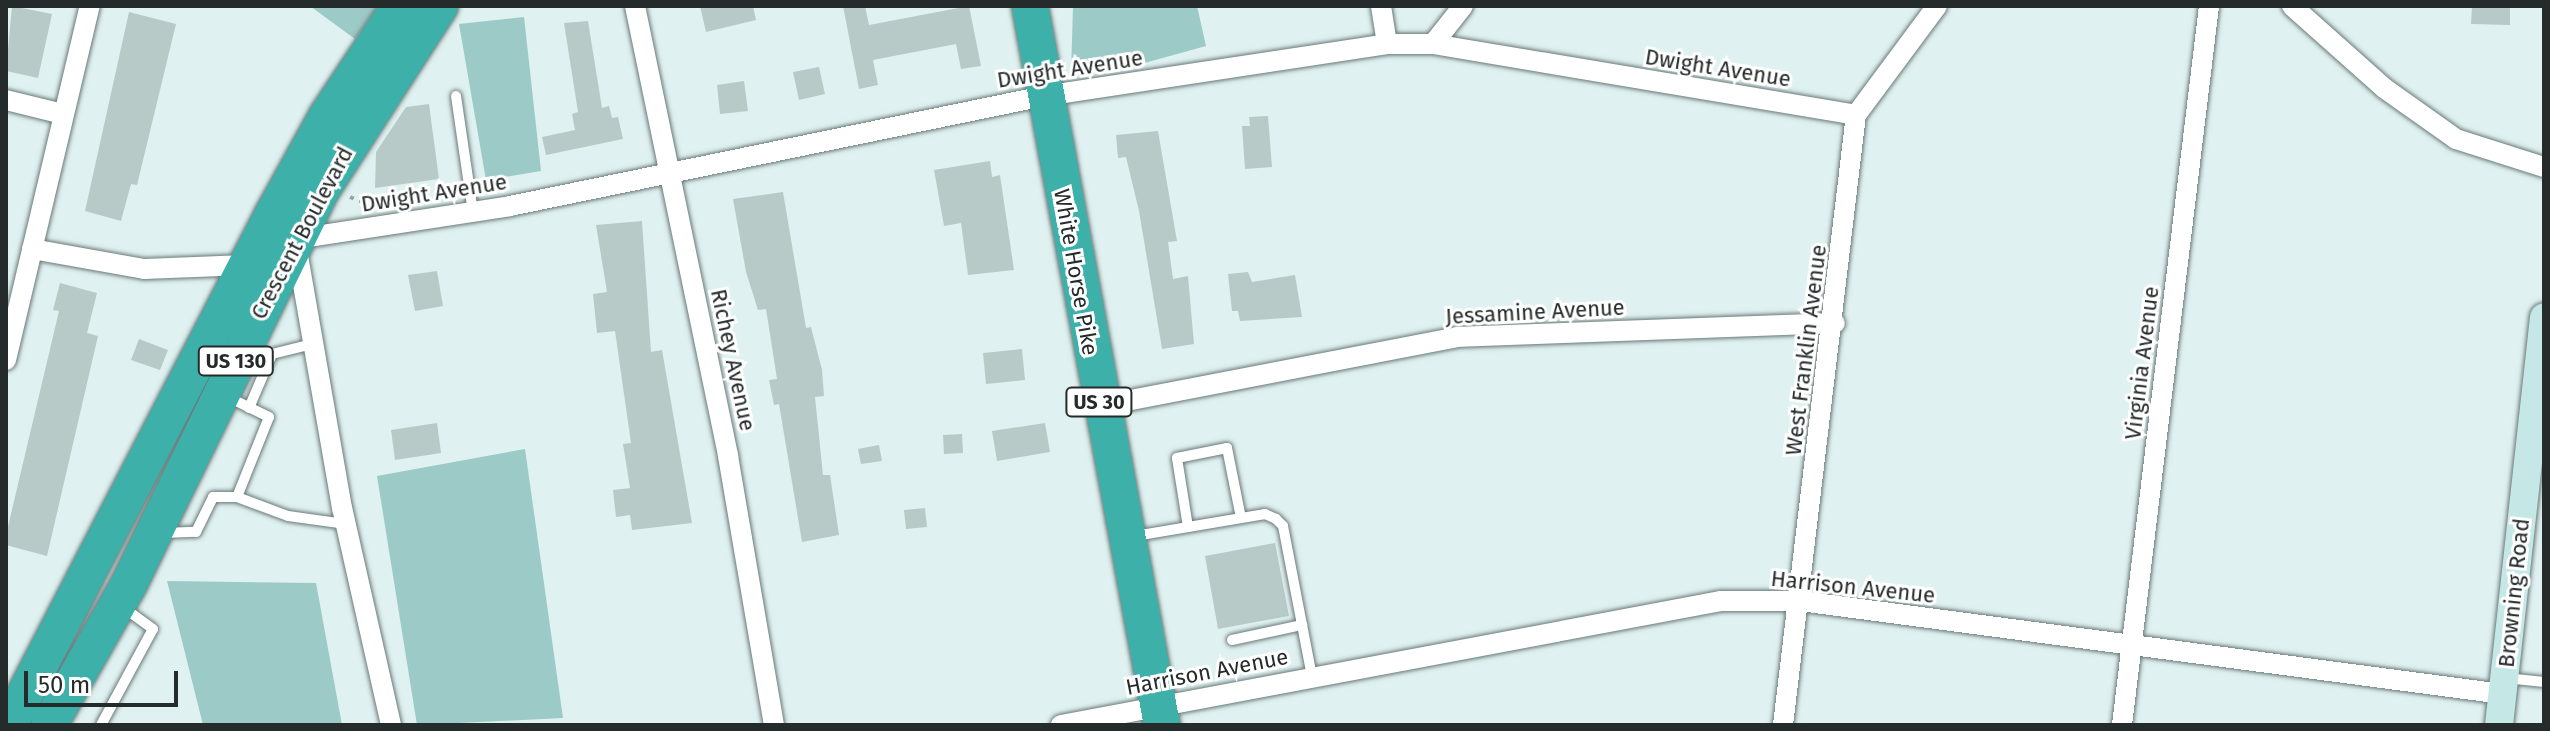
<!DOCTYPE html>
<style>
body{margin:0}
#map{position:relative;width:2550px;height:731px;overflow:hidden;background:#dff1f0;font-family:"Fira Sans",sans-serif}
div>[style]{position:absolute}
.green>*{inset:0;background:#9ccac6}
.building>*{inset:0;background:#b8cac8}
.path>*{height:4px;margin-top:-2px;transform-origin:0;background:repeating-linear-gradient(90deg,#95a3a2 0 4px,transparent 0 10px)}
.roads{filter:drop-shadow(0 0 2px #697978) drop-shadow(0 0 2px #697978)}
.lane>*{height:10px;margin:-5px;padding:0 5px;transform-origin:5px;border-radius:5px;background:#fff}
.street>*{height:20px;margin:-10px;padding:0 10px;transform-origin:10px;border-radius:10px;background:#fff}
.secondary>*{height:28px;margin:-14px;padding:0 14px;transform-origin:14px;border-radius:14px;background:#c5e7e6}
.highway>*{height:36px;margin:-18px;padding:0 18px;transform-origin:18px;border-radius:18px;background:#3db0aa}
span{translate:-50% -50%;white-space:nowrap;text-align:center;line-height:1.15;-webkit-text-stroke:6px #fff;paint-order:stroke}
.shield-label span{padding:2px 6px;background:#fff;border:2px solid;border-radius:6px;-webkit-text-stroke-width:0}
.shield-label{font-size:20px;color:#242b2a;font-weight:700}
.street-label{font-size:22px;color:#242b2a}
.frame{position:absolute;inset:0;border:8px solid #242b2a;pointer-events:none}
.scale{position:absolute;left:24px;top:671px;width:154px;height:36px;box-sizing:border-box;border:4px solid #242b2a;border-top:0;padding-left:10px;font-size:24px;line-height:28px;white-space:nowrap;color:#242b2a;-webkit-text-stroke:6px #fff;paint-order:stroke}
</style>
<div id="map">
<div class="green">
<div style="clip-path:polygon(310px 6px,378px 6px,355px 39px)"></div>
<div style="clip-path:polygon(1073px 6px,1197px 6px,1206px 46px,1130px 67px,1071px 74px)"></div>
<div style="clip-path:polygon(524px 17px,541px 171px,486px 180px,459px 24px)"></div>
<div style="clip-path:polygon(525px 449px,563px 718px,417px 725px,377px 476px)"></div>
<div style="clip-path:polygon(167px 581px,316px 583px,342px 725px,203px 725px)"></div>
</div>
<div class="building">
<div style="clip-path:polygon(12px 6px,52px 14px,38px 78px,6px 71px)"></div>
<div style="clip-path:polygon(700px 6px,753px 6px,756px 20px,706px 32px)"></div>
<div style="clip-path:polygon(843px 6px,865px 6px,869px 25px,969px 6px,981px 66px,961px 69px,956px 44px,873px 60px,878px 85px,859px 89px)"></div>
<div style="clip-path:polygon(2472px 6px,2510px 6px,2510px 25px,2471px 24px)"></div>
<div style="clip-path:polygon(129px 12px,176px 24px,137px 185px,131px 184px,121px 221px,85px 211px)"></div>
<div style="clip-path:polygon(588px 21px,602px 108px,609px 106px,612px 118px,618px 117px,623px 139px,546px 155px,542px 137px,575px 130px,572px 114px,578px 112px,564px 23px)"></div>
<div style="clip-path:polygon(819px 67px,825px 94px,799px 100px,793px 72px)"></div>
<div style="clip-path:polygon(744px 81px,748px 111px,720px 114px,717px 85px)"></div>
<div style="clip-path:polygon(429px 104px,439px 179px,375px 188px,376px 152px,406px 107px)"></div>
<div style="clip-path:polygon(1268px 116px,1272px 167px,1245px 169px,1242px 126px,1250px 126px,1249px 117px)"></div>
<div style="clip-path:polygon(1158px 131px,1177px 241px,1168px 242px,1173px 279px,1188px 276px,1194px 344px,1162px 349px,1139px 211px,1126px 157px,1118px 158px,1116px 135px)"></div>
<div style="clip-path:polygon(990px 161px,992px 177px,1000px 175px,1014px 270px,968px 275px,961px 223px,944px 226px,934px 170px)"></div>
<div style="clip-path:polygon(783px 192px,806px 328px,811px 327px,822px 370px,824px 396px,815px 397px,823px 475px,830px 475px,839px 535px,802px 542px,779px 404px,774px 405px,769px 380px,777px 379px,766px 309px,758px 310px,746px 272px,733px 199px)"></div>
<div style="clip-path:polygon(642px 221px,651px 352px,662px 350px,692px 523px,632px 530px,630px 515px,616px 517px,613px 490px,630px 488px,623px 444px,631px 443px,615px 331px,597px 333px,593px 294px,607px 292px,596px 225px)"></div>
<div style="clip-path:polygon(437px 271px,443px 306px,415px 311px,408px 275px)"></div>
<div style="clip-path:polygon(1248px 272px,1252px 282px,1295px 275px,1302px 317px,1240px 321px,1238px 311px,1232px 311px,1228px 274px)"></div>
<div style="clip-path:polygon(60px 283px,97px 293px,87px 333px,98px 336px,47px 556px,6px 545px,6px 535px,59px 311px,53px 310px)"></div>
<div style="clip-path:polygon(139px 339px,168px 350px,160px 370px,131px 360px)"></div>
<div style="clip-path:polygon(1022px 349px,1025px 380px,986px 384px,983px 353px)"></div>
<div style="clip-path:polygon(437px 423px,441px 453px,395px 460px,391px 430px)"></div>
<div style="clip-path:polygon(1045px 423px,1050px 452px,997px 461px,992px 431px)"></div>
<div style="clip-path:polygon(962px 434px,963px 453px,944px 454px,943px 435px)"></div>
<div style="clip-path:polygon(879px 445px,882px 461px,861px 464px,858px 449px)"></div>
<div style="clip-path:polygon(925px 508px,927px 527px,906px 529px,904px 510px)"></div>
<div style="clip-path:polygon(1275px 543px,1289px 616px,1218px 629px,1205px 556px)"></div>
</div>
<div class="path">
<div style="left:350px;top:197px;width:22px;rotate:22deg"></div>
</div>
<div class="roads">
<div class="lane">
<div style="left:456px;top:96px;width:117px;rotate:81.7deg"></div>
<div style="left:249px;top:408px;width:59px;rotate:-66.9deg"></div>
<div style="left:272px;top:354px;width:41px;rotate:-14deg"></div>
<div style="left:237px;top:497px;width:54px;rotate:20.4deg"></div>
<div style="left:288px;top:516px;width:59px;rotate:7.9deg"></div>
<div style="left:1188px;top:527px;width:70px;rotate:-99.1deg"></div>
<div style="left:1177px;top:458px;width:51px;rotate:-11.3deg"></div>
<div style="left:1227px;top:448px;width:71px;rotate:78.7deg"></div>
<div style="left:162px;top:533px;width:34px;rotate:-2deg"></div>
<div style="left:196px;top:532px;width:39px;rotate:-64deg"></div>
<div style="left:213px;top:497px;width:24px"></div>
<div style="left:237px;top:497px;width:86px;rotate:-68.2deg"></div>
<div style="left:269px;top:417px;width:48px;rotate:-154deg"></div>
<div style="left:1135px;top:536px;width:132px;rotate:-9.6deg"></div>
<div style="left:1265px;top:514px;width:12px;rotate:24deg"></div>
<div style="left:1276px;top:519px;width:10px;rotate:45deg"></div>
<div style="left:1283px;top:526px;width:154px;rotate:79.1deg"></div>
<div style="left:1232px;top:640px;width:72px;rotate:-12.1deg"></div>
<div style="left:2506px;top:678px;width:38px;rotate:6deg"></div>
<div style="left:101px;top:725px;width:109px;rotate:-61.6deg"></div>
<div style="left:153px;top:629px;width:37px;rotate:-144deg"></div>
</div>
<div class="street">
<div style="left:635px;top:6px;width:460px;rotate:78.3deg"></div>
<div style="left:728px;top:456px;width:273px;rotate:80.3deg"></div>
<div style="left:1381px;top:6px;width:38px;rotate:81deg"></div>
<div style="left:2292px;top:6px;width:123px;rotate:41.7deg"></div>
<div style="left:2384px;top:88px;width:88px;rotate:35.3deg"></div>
<div style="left:2456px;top:139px;width:92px;rotate:17.7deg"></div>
<div style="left:1433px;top:44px;width:48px;rotate:-51.7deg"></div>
<div style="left:6px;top:100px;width:59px;rotate:13.8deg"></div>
<div style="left:32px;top:249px;width:114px;rotate:10.1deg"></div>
<div style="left:144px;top:269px;width:102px;rotate:-2.2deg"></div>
<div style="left:6px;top:360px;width:364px;rotate:-76.7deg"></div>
<div style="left:1100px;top:406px;width:364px;rotate:-10.9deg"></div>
<div style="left:1457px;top:337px;width:378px;rotate:-2.1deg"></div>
<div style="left:391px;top:725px;width:222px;rotate:-102.7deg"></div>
<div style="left:342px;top:508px;width:273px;rotate:-99.9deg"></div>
<div style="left:295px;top:239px;width:218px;rotate:-8.7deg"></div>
<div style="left:510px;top:206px;width:545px;rotate:-11.64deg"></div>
<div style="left:1044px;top:96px;width:347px;rotate:-8.6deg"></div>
<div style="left:1387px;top:44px;width:46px"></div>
<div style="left:1433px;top:44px;width:429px;rotate:9.5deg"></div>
<div style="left:1061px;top:725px;width:672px;rotate:-10.64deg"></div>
<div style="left:1721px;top:601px;width:79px"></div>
<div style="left:1800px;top:601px;width:709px;rotate:7.54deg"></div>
<div style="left:1783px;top:725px;width:614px;rotate:-83.18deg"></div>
<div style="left:1856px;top:115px;width:136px;rotate:-53.4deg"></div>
<div style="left:2122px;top:725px;width:724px;rotate:-83.1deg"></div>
</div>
<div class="secondary">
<div style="left:2499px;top:725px;width:410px;rotate:-83.7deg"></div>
</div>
<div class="highway">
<div style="left:1030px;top:6px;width:731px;rotate:79.6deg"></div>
<div style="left:9px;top:725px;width:573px;rotate:-62.67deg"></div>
<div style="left:272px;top:216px;width:114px;rotate:-61.2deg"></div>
<div style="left:327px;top:116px;width:132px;rotate:-56.4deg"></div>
<div style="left:49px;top:725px;width:162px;rotate:-60.4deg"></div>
<div style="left:129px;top:584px;width:440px;rotate:-64deg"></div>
<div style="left:322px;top:189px;width:218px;rotate:-57.2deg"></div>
</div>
</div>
<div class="shield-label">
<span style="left:236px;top:361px">US 130</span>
<span style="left:1099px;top:402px">US 30</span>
</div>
<div class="street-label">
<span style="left:1718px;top:68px;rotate:9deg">Dwight Avenue</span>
<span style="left:1070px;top:69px;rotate:-9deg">Dwight Avenue</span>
<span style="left:434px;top:193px;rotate:-9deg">Dwight Avenue</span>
<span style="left:302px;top:233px;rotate:-62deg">Crescent Boulevard</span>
<span style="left:1076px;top:272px;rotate:80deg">White Horse Pike</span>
<span style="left:1535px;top:312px;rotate:-3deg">Jessamine Avenue</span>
<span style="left:1806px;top:350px;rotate:-83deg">West Franklin Avenue</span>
<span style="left:733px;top:360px;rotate:78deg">Richey Avenue</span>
<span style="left:2142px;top:363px;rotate:-83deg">Virginia Avenue</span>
<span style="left:1853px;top:587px;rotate:6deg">Harrison Avenue</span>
<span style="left:2514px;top:593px;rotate:-84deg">Browning Road</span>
<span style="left:1207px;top:672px;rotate:-11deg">Harrison Avenue</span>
</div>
<div class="frame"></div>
<div class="scale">50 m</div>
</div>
